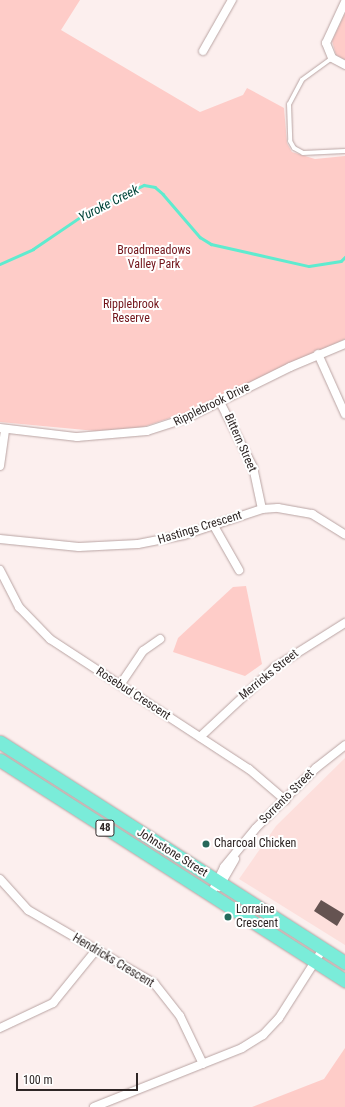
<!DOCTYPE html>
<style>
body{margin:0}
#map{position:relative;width:345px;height:1107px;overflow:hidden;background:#fcefee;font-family:"Roboto Condensed",sans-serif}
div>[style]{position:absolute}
.built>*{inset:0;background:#fddfdc}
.green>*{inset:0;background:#feccc8}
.stream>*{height:2.5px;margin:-1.25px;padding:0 1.25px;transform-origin:1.25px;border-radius:1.25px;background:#5febcf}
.building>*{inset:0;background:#655351}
.roads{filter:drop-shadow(0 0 1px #b9a4a3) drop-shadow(0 0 1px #b9a4a3)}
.lane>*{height:4px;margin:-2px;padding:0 2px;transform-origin:2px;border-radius:2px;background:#fff}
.street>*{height:8px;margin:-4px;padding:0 4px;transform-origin:4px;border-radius:4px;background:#fff}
.primary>*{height:13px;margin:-6.5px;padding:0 6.5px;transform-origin:6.5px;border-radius:6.5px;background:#7aecd9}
.dots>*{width:11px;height:11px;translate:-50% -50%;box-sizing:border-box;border:2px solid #fff;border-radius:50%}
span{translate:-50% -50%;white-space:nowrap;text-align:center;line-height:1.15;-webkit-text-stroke:4px #fff;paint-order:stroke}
.shield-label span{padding:1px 3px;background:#fff;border:1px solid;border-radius:3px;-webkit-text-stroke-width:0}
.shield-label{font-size:11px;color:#2e2625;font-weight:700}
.park-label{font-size:12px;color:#71141a}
.street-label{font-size:12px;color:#2e2625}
.poi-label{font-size:12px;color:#2e2625}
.left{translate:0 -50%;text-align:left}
.water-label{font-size:13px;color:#014439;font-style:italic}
.scale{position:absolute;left:16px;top:1073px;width:122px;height:18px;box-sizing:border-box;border:2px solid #2e2625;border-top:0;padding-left:5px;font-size:12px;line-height:14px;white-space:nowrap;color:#2e2625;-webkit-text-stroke:3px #fff;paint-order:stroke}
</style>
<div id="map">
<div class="built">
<div style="clip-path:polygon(345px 758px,345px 945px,239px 879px,276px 826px)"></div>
</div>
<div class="green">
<div style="clip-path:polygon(0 0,80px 0,61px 30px,200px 112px,243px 95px,247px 88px,284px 108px,287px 143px,292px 152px,315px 159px,345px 156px,345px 339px,188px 412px,140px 428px,96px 431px,0 422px)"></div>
<div style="clip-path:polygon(345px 13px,345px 60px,336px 55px,332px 41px)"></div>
<div style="clip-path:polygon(246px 586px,262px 664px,245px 676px,173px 652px,178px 638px,233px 587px)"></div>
<div style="clip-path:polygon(345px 1048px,345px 1107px,252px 1107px,324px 1079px)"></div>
</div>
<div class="stream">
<div style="left:0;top:264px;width:36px;rotate:-24deg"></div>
<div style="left:33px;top:249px;width:71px;rotate:-34.1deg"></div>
<div style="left:92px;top:209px;width:57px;rotate:-24.8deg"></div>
<div style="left:144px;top:185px;width:11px;rotate:10deg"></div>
<div style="left:155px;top:187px;width:11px;rotate:41deg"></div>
<div style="left:163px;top:194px;width:57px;rotate:49.3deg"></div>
<div style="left:200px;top:237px;width:13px;rotate:32deg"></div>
<div style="left:211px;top:244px;width:100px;rotate:12.7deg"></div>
<div style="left:309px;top:266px;width:32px;rotate:-9deg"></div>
<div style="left:341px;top:261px;width:6px;rotate:-45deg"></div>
</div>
<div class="building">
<div style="clip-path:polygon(321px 900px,344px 914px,337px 926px,314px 911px)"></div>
</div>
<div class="roads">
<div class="lane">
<div style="left:332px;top:58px;width:37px;rotate:144deg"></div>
<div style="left:302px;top:80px;width:27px;rotate:118deg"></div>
<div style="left:289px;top:104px;width:37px;rotate:88deg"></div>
<div style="left:290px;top:141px;width:8px;rotate:60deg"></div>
<div style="left:294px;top:148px;width:10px;rotate:29deg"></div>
<div style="left:303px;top:153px;width:42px;rotate:-2.7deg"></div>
</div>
<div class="street">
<div style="left:345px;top:2px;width:45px;rotate:114.9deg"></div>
<div style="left:326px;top:43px;width:16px;rotate:68deg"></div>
<div style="left:332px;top:58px;width:15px;rotate:28deg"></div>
<div style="left:203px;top:51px;width:59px;rotate:-60.4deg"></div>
<div style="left:318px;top:354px;width:66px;rotate:65.8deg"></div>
<div style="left:220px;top:402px;width:73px;rotate:63.1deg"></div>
<div style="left:253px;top:467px;width:43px;rotate:77.9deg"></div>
<div style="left:0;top:428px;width:78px;rotate:6.7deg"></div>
<div style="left:77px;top:437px;width:70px;rotate:-4.9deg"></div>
<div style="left:147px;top:431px;width:40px;rotate:-18deg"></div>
<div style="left:185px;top:419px;width:117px;rotate:-26.3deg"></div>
<div style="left:290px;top:367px;width:60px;rotate:-22.7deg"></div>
<div style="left:0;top:466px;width:37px;rotate:-82deg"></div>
<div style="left:214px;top:526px;width:51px;rotate:60.4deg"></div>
<div style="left:0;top:539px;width:79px;rotate:5.8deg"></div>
<div style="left:79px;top:547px;width:59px;rotate:-2.9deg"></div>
<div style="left:138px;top:544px;width:47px;rotate:-11.1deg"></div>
<div style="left:184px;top:535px;width:82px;rotate:-18.4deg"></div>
<div style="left:262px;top:509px;width:16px;rotate:-4deg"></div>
<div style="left:278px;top:508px;width:35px;rotate:10deg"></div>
<div style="left:312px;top:514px;width:39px;rotate:32deg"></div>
<div style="left:0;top:570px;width:42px;rotate:62.8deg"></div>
<div style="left:19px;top:607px;width:45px;rotate:45.9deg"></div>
<div style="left:50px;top:639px;width:238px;rotate:33.2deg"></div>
<div style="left:249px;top:769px;width:48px;rotate:40.7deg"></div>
<div style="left:120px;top:685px;width:41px;rotate:-55.9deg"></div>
<div style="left:143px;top:651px;width:21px;rotate:-35deg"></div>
<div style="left:200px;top:737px;width:103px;rotate:-43deg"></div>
<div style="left:275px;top:667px;width:83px;rotate:-32.2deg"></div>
<div style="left:0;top:879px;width:42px;rotate:47.9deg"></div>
<div style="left:28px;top:910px;width:146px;rotate:30.1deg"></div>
<div style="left:154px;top:983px;width:42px;rotate:51.8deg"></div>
<div style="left:180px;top:1016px;width:53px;rotate:64.4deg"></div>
<div style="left:219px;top:887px;width:32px;rotate:-60deg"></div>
<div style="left:210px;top:896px;width:32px;rotate:-64deg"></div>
<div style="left:224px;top:867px;width:50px;rotate:-50.6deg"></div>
<div style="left:256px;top:828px;width:85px;rotate:-45deg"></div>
<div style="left:316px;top:768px;width:37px;rotate:-38deg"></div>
<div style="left:0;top:1028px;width:59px;rotate:-25.3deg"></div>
<div style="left:53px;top:1003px;width:68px;rotate:-50.9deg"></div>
<div style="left:94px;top:1107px;width:159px;rotate:-21.7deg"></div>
<div style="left:242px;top:1048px;width:25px;rotate:-32deg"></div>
<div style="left:263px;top:1035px;width:23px;rotate:-47deg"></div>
<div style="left:279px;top:1018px;width:82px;rotate:-57.5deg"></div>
</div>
<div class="primary">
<div style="left:0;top:742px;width:410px;rotate:32.6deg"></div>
<div style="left:0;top:760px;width:410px;rotate:32.6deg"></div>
</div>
</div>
<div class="dots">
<div style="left:206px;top:844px;background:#25695b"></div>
<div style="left:228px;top:917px;background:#25695b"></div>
</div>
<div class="shield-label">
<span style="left:105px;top:828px">48</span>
</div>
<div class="park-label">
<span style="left:154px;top:258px">Broadmeadows<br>Valley Park</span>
<span style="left:131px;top:312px">Ripplebrook<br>Reserve</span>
</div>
<div class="street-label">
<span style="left:212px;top:405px;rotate:-26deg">Ripplebrook Drive</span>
<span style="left:240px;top:443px;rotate:66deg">Bittern Street</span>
<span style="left:200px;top:528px;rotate:-17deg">Hastings Crescent</span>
<span style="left:269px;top:675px;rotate:-39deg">Merricks Street</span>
<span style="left:133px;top:694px;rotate:33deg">Rosebud Crescent</span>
<span style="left:287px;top:797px;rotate:-45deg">Sorrento Street</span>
<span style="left:172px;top:853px;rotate:32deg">Johnstone Street</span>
<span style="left:113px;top:961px;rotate:31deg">Hendricks Crescent</span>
</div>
<div class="poi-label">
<span class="left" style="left:214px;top:844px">Charcoal Chicken</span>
<span class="left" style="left:236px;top:917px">Lorraine<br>Crescent</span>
</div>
<div class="water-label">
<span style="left:109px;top:204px;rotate:-27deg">Yuroke Creek</span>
</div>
<div class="scale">100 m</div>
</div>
